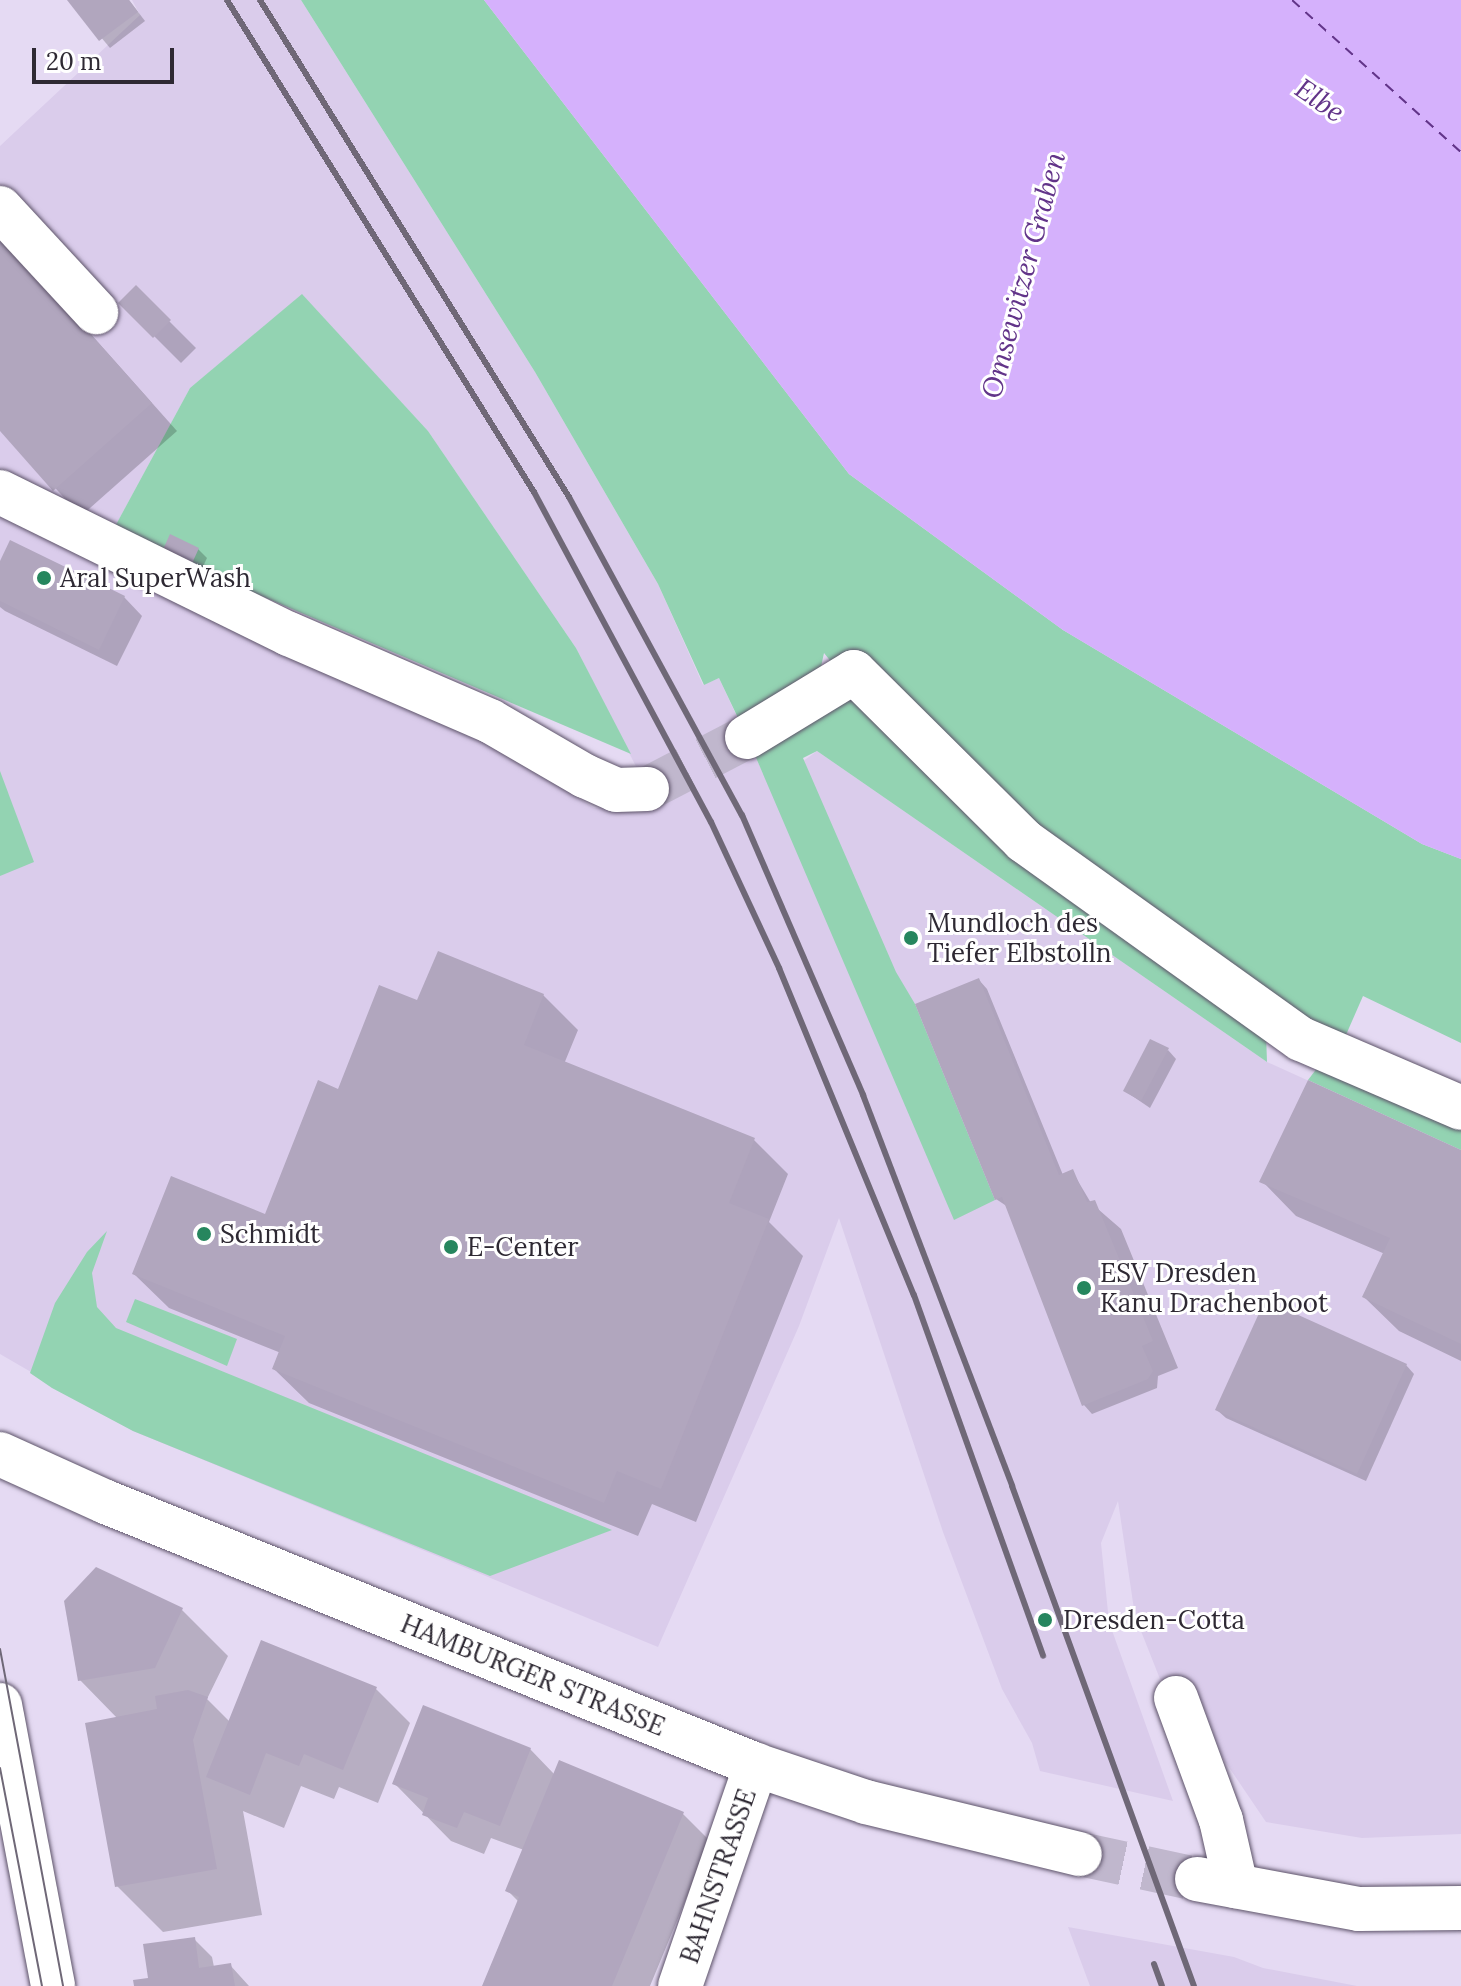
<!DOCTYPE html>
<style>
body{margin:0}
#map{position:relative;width:1461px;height:1986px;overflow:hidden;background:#e5daf3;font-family:Lora,serif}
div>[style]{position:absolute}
.built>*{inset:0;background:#dacceb}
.green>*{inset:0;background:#93d3b2}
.water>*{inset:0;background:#d5b1fc}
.shadow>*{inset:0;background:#0003}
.ferry>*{height:2px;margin-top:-1px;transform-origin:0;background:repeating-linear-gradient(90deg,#623489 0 10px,transparent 0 18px)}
.building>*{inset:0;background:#b1a6be}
.minor-tunnel>*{height:44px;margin-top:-22px;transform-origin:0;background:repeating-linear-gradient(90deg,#c0b7cd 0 44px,transparent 0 66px)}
.major-tunnel>*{height:44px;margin-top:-22px;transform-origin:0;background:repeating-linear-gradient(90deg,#c0b7cd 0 44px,transparent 0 66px)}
.roads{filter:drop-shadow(0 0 2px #5d5369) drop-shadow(0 0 2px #5d5369)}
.minor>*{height:44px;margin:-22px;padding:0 22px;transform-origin:22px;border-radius:22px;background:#fff}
.major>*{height:44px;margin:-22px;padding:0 22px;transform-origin:22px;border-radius:22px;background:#fff}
.tram>*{height:2px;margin:-1px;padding:0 1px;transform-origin:1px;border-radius:1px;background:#6f6877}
.rail>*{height:6px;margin:-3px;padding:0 3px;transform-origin:3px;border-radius:3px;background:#6f6877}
.dots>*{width:22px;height:22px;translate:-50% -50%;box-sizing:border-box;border:4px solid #fff;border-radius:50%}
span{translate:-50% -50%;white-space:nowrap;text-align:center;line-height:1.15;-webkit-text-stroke:6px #fff;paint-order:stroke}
.poi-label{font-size:26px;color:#2e2933}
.left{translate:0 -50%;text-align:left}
.street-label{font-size:26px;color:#2e2933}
.water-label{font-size:28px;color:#623489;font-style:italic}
.scale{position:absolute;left:32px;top:48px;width:142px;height:36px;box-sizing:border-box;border:4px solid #2e2933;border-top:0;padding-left:10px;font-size:24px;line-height:28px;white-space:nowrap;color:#2e2933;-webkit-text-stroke:6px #fff;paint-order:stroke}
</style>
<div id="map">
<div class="built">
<div style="clip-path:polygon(132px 0,301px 0,535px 372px,658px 584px,703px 685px,719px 678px,769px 786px,817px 751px,1267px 1062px,1461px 1150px,1461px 1834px,1362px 1838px,1266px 1822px,1222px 1757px,1201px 1700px,1160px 1679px,1135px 1616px,1118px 1501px,1101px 1543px,1109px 1622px,1173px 1801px,1040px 1771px,1032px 1743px,1002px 1689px,943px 1532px,839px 1218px,799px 1326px,658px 1647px,133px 1431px,0 1354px,0 505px,492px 744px,594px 808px,656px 806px,576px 648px,428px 431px,302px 295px,190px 388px,112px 532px,0 475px,0 146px,140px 15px)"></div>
<div style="clip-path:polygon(1068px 1927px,1234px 1957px,1263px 1968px,1357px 1986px,1090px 1986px)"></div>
</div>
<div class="green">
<div style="clip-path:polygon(301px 0,484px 0,849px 474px,1063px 630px,1422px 844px,1461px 859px,1461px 1043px,1363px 996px,1342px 1044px,1266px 1034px,1267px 1062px,817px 751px,803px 758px,896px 972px,915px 1004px,995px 1200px,954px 1220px,754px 753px,858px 695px,824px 653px,819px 676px,739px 720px,719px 678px,704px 685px,658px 584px,535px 372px)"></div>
<div style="clip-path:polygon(302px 294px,428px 431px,576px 648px,631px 754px,112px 532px,190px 388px)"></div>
<div style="clip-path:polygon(0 771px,34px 862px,0 876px)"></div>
<div style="clip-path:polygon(1321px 1063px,1461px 1121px,1461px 1150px,1308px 1080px)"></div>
<div style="clip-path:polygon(107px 1231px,92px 1273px,97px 1307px,116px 1328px,612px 1530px,490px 1576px,133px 1431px,52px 1388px,30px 1373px,55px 1303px,87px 1252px)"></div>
<div style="clip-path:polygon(135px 1299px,237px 1339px,227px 1366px,126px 1322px)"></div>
</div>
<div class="water">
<div style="clip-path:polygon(484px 0,1461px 0,1461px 859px,1422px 844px,1063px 630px,849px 474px)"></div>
</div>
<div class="shadow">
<div style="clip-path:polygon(70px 0,129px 0,145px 21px,110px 48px)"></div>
<div style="clip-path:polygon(0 232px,177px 431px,81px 516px,0 428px)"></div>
<div style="clip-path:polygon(136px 288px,196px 348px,181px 363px,121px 303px)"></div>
<div style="clip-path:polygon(198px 549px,207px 558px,198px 577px,171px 565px)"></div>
<div style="clip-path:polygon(0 565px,124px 597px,142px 616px,117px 666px,5px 611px,0 607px)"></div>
<div style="clip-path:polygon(979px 980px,987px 989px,1063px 1175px,1072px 1171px,1091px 1203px,1121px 1229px,1178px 1368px,1158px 1376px,1157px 1388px,1092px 1414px,1084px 1405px,1008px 1207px,996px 1199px)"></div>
<div style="clip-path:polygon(543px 995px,578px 1030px,564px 1064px,754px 1140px,788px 1174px,769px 1222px,803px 1256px,696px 1522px,652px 1504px,638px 1536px,309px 1403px,274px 1369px,281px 1353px,169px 1308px,134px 1274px,266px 1217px,339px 1092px,419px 1003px)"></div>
<div style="clip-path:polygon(1168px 1050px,1176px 1059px,1150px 1108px,1125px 1091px)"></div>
<div style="clip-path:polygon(1461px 1152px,1461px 1361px,1399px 1331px,1364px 1297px,1385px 1254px,1296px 1216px,1262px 1181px)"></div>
<div style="clip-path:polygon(1406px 1365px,1414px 1374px,1366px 1481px,1226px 1418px,1217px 1410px)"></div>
<div style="clip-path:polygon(182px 1610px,228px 1656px,207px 1699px,230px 1722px,375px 1688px,410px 1723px,378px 1803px,339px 1787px,334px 1799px,301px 1786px,284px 1828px,243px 1811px,262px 1915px,163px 1932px,117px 1886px,118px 1719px,80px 1680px)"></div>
<div style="clip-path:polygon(530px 1749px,555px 1775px,683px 1814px,710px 1841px,650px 1986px,484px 1986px,519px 1902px,507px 1890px,524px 1850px,491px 1838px,484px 1854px,451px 1841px,394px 1783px)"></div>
<div style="clip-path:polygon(194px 1939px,212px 1957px,214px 1967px,230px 1965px,249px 1986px,136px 1986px,150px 1980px)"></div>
</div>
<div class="ferry">
<div style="left:1292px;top:0;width:227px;rotate:42deg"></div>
</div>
<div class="building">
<div style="clip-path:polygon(67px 0,129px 0,138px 12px,99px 41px)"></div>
<div style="clip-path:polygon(0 232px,152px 403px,53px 491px,0 431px)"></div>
<div style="clip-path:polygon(136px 285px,171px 320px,153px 338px,118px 303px)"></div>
<div style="clip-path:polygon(170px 534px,199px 548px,189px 570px,160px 556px)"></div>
<div style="clip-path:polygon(10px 540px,125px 596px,99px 650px,0 601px,0 561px)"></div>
<div style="clip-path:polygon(438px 951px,544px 994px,524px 1045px,755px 1138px,729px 1203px,769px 1219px,661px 1489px,617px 1471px,604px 1503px,272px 1369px,285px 1336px,132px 1274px,171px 1176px,265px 1214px,318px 1080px,338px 1089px,379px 985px,417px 1000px)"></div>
<div style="clip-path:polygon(979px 978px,1059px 1175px,1073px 1169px,1087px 1202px,1095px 1200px,1153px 1341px,1142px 1346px,1153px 1371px,1148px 1379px,1082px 1406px,1002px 1197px,995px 1200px,915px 1004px)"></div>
<div style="clip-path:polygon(1150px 1039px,1169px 1048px,1141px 1101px,1123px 1091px)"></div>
<div style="clip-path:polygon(1308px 1080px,1461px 1150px,1461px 1344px,1362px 1297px,1390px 1238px,1259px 1182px)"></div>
<div style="clip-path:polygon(1265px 1300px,1407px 1364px,1357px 1474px,1215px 1410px)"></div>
<div style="clip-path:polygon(96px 1567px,183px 1608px,155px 1668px,78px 1681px,64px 1601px)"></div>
<div style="clip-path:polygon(261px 1640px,377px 1687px,343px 1770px,304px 1754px,299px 1766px,266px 1753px,250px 1795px,206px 1777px)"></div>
<div style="clip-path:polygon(188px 1690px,208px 1697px,193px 1740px,217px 1869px,115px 1887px,85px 1723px,157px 1709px,155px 1696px)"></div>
<div style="clip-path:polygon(423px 1705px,531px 1748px,500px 1826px,464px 1812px,457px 1828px,422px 1815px,428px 1798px,392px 1784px)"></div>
<div style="clip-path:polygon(559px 1760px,684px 1812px,612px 1986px,482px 1986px,519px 1897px,505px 1891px)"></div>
<div style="clip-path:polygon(195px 1937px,199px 1968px,231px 1963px,235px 1986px,134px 1986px,133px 1980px,148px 1978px,143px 1944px)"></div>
</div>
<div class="minor-tunnel">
<div style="left:647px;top:789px;width:113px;rotate:-27.5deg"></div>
</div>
<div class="major-tunnel">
<div style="left:1080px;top:1854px;width:120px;rotate:12.1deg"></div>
</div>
<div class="roads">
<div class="minor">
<div style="left:0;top:208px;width:142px;rotate:47.3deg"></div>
<div style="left:0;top:492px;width:322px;rotate:26.2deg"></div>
<div style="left:289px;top:634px;width:219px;rotate:23.4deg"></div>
<div style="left:490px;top:721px;width:110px;rotate:30.1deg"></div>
<div style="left:585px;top:776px;width:34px;rotate:24deg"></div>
<div style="left:616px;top:790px;width:31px;rotate:-2deg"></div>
<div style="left:747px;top:737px;width:125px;rotate:-31.3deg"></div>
<div style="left:854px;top:672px;width:240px;rotate:44.8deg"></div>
<div style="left:1024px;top:841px;width:340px;rotate:35.6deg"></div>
<div style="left:1301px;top:1039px;width:174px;rotate:23.3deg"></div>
<div style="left:1176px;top:1698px;width:130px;rotate:69.8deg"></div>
<div style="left:1221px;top:1820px;width:68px;rotate:77.2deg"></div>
<div style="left:680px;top:1986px;width:234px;rotate:-71deg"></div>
</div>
<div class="major">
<div style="left:0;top:1454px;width:116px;rotate:24.4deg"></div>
<div style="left:106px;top:1502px;width:701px;rotate:22.03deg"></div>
<div style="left:756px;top:1765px;width:116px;rotate:18.6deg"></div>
<div style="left:866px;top:1802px;width:220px;rotate:13.7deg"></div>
<div style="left:0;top:1705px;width:286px;rotate:79.3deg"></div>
<div style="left:1197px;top:1879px;width:165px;rotate:10.5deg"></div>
<div style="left:1359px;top:1909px;width:102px;rotate:-0.6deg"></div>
</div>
</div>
<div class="tram">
<div style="left:0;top:1649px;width:343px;rotate:79.4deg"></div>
<div style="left:0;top:1768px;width:222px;rotate:79.1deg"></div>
</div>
<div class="rail">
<div style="left:227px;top:0;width:580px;rotate:58.04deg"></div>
<div style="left:534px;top:492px;width:374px;rotate:61.8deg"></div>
<div style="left:711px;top:822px;width:161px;rotate:65deg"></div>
<div style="left:779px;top:968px;width:354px;rotate:67.6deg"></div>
<div style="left:914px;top:1295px;width:383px;rotate:70.3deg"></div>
<div style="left:260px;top:0;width:585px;rotate:58.13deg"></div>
<div style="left:569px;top:497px;width:362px;rotate:61.5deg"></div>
<div style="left:742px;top:815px;width:305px;rotate:66.6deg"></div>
<div style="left:863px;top:1095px;width:418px;rotate:69.1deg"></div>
<div style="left:1012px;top:1486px;width:532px;rotate:70deg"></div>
<div style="left:1154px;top:1964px;width:23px;rotate:70deg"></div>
</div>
<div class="dots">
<div style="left:44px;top:578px;background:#26865e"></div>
<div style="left:911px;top:938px;background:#26865e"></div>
<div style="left:204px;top:1234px;background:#26865e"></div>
<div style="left:451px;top:1247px;background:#26865e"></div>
<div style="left:1084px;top:1288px;background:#26865e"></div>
<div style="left:1045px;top:1620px;background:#26865e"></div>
</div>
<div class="poi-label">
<span class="left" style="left:60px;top:578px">Aral SuperWash</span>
<span class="left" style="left:927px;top:938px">Mundloch des<br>Tiefer Elbstolln</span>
<span class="left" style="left:220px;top:1234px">Schmidt</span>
<span class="left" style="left:467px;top:1247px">E-Center</span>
<span class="left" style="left:1100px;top:1288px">ESV Dresden<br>Kanu Drachenboot</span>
<span class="left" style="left:1063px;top:1620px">Dresden-Cotta</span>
</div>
<div class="street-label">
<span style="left:533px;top:1675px;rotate:22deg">HAMBURGER STRASSE</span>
<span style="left:718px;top:1876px;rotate:-71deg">BAHNSTRASSE</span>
</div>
<div class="water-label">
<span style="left:1320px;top:100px;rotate:35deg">Elbe</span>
<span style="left:1023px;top:275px;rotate:-75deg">Omsewitzer Graben</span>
</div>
<div class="scale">20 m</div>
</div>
